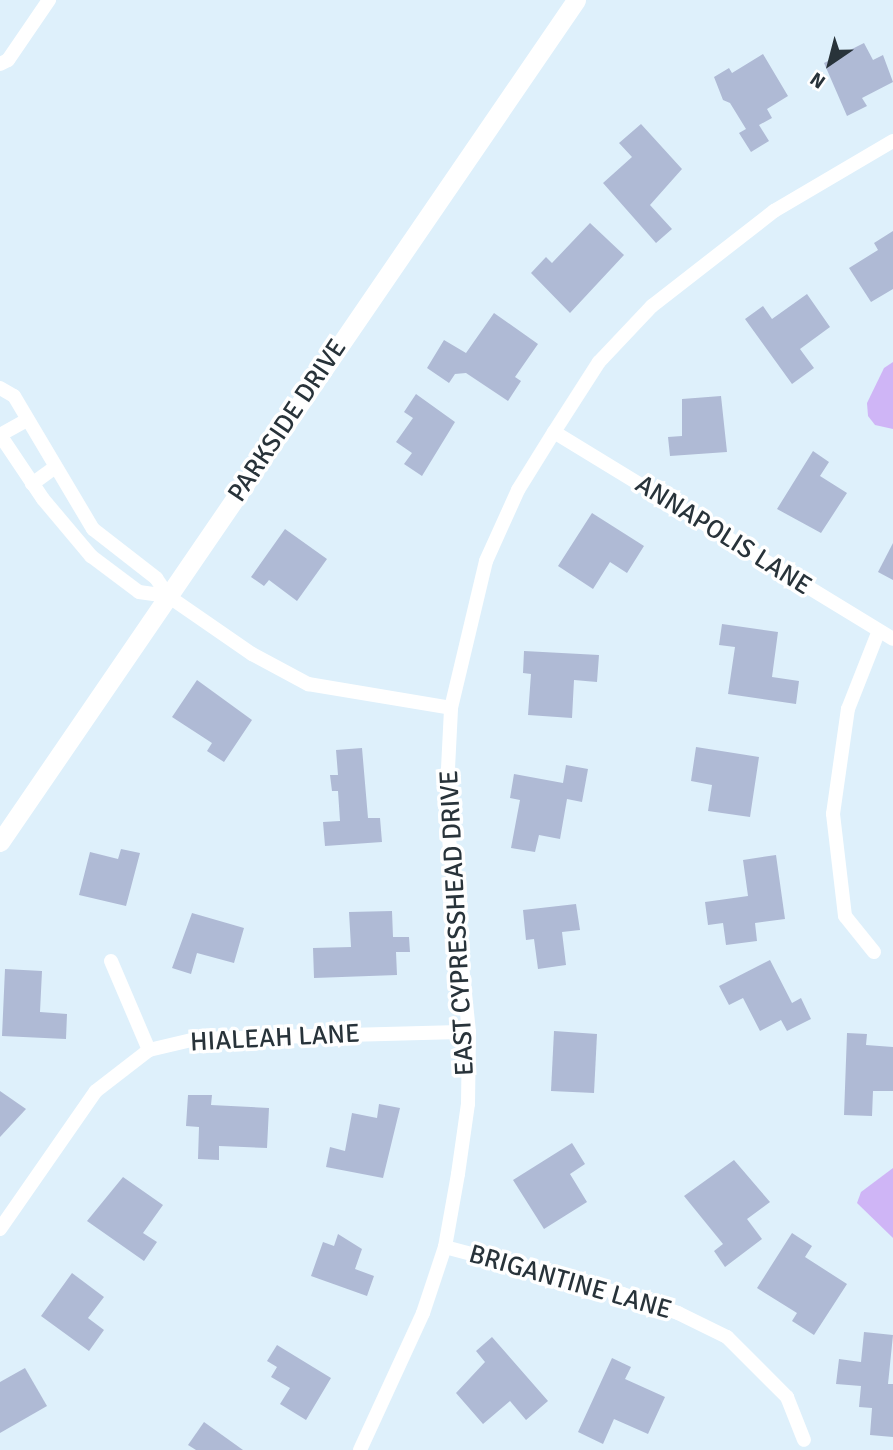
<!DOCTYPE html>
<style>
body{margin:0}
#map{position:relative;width:893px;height:1450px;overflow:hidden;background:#def0fb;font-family:Signika,sans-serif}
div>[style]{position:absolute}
.water>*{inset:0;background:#cfb5f6}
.building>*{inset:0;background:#afbad5}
.street>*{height:14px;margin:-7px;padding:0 7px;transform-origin:7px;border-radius:7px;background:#fff}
.secondary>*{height:19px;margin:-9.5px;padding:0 9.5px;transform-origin:9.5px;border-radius:9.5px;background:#fff}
span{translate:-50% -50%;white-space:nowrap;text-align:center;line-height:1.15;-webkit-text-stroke:7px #fff;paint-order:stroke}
.street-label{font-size:26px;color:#28333a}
.north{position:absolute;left:795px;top:28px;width:70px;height:70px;-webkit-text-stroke:5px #fff;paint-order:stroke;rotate:215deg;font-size:19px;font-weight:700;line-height:28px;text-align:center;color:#28333a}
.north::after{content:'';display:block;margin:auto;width:24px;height:32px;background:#28333a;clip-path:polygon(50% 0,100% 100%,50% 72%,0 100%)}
</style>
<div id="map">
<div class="water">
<div style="clip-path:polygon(893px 362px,893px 429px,875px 425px,868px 416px,867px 403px,884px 368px)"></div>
<div style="clip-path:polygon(893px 1168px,893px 1238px,857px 1203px,861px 1192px)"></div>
</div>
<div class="building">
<div style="clip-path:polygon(864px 43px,873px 60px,883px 55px,893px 82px,862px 98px,867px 106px,847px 116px,824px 63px)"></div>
<div style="clip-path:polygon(763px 54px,788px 96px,767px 109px,772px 118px,759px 125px,769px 141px,751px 152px,739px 133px,746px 129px,730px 103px,723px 100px,714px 77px,729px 68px,732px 73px)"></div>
<div style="clip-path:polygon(641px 124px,682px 169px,650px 205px,672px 229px,656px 243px,603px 183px,632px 157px,619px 143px)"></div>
<div style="clip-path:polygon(590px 223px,624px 255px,570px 313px,531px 273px,546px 257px,552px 263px)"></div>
<div style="clip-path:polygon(893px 231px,893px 289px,871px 302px,849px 268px,878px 250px,874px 243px)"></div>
<div style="clip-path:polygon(807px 294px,830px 327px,800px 349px,814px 368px,792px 384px,745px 319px,763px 306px,772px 319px)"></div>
<div style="clip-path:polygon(494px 313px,538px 344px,515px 377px,521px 381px,508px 401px,466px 373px,455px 374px,449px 383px,427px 368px,444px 340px,466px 353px)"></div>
<div style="clip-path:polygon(416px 394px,455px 422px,422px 476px,404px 464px,412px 453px,396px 442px,413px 418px,404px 412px)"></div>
<div style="clip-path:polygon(721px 396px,727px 452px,670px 456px,668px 437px,682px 436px,682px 399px)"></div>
<div style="clip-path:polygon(813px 451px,829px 462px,820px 476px,847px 493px,821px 533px,777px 509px)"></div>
<div style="clip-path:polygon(592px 513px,644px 546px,627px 573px,610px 562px,593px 589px,558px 566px)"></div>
<div style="clip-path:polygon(285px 529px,327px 559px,297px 601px,269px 580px,264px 586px,251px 577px)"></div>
<div style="clip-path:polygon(893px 543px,893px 580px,878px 572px)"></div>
<div style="clip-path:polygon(722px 624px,778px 632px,772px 677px,799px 681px,796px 704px,728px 694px,735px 647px,719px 645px)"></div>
<div style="clip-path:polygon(524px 651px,599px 655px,597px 682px,574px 680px,572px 718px,528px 715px,531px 674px,523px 673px)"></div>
<div style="clip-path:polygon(197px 680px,252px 720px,224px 762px,207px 751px,212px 743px,172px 717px)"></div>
<div style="clip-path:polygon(696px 747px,759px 757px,750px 817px,708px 811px,712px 785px,691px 781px)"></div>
<div style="clip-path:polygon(362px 748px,368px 818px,380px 818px,382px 842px,325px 846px,323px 822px,340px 821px,338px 791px,332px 791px,330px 775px,338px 775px,336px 750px)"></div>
<div style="clip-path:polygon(566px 765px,588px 769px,582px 802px,567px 799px,560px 839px,539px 835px,535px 852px,511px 848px,520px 800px,510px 798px,514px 774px,563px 783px)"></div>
<div style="clip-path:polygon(121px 849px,140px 853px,126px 906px,79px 895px,90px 852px,118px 859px)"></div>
<div style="clip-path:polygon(776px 855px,785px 919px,755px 923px,757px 941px,726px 945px,723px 923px,708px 925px,705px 902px,748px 896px,743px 860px)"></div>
<div style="clip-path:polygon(576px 904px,580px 930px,562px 932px,566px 965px,538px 969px,534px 939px,526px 940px,523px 910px)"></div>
<div style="clip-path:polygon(392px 911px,393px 937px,409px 937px,410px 952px,396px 952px,397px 975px,314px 978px,313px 948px,351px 947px,349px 912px)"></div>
<div style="clip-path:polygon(192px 913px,244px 928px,234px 963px,197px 953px,191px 974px,172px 968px)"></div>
<div style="clip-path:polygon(770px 960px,792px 1003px,801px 998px,811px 1019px,787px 1031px,781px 1020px,760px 1031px,743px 998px,729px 1005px,719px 986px)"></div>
<div style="clip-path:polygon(5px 969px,42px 971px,40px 1012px,67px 1014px,66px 1039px,2px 1036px)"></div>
<div style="clip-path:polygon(554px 1031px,597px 1034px,594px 1093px,551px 1091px)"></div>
<div style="clip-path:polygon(847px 1033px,867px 1034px,866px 1045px,893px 1047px,893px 1091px,873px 1091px,872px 1116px,844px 1115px)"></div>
<div style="clip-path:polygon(0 1091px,26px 1109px,0 1137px)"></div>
<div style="clip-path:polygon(188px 1095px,212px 1095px,211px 1105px,269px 1108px,267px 1148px,219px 1146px,219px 1160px,198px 1159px,199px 1127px,186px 1126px)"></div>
<div style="clip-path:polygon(379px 1104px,400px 1108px,383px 1178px,326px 1167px,330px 1147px,345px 1151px,352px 1113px,377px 1118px)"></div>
<div style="clip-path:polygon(572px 1143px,585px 1164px,570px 1174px,587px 1202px,544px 1229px,513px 1180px)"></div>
<div style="clip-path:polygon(734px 1160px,770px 1202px,747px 1219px,762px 1239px,725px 1267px,714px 1251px,723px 1244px,684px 1196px)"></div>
<div style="clip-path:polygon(123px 1177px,163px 1205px,143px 1233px,157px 1242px,144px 1261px,87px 1221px)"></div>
<div style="clip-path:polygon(792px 1233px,812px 1246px,805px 1257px,847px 1284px,814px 1335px,792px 1321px,797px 1313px,757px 1288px)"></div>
<div style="clip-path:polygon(338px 1234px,362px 1249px,355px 1269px,374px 1276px,367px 1296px,311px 1276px,323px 1242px,334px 1246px)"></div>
<div style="clip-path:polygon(72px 1273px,104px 1297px,88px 1318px,104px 1330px,89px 1351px,41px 1316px)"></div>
<div style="clip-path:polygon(864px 1332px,893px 1335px,888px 1384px,893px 1384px,893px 1437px,870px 1435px,872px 1408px,859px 1407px,861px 1386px,836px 1384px,839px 1359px,861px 1362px)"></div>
<div style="clip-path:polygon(492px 1337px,548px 1401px,526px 1420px,510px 1401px,483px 1424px,456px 1393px,485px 1362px,476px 1351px)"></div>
<div style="clip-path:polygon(277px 1345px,331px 1378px,306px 1420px,280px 1404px,290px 1388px,271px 1377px,277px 1367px,267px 1361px)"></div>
<div style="clip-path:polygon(612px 1358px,631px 1367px,625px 1379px,665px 1397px,648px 1434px,614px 1419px,603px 1444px,578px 1432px)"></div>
<div style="clip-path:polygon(25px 1368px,47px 1406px,0 1433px,0 1382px)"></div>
<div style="clip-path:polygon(204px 1422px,243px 1450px,196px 1450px,188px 1445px)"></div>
</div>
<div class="street">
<div style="left:0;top:64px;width:9px;rotate:-27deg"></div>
<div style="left:8px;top:60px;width:73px;rotate:-55.7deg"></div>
<div style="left:0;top:388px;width:16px;rotate:30deg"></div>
<div style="left:14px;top:396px;width:155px;rotate:59.3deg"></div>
<div style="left:93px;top:529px;width:80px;rotate:37.9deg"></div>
<div style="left:156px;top:578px;width:22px;rotate:56deg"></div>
<div style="left:168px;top:596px;width:102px;rotate:34.6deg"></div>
<div style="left:252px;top:654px;width:64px;rotate:28.2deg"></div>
<div style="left:308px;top:684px;width:145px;rotate:9.5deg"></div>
<div style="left:554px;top:432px;width:397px;rotate:31.4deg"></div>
<div style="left:0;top:435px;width:77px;rotate:56.1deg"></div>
<div style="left:43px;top:499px;width:75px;rotate:49.9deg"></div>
<div style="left:91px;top:556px;width:60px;rotate:36.9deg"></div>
<div style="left:139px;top:592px;width:29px;rotate:8deg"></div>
<div style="left:0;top:435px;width:31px;rotate:-29deg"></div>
<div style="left:32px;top:484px;width:27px;rotate:-36deg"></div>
<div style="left:874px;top:952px;width:46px;rotate:-128.9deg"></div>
<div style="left:845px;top:916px;width:103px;rotate:-96.7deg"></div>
<div style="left:833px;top:814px;width:106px;rotate:-81.9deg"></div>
<div style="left:848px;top:709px;width:82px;rotate:-68.5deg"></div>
<div style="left:111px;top:961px;width:97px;rotate:66.9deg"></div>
<div style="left:0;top:1229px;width:168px;rotate:-55.2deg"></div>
<div style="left:96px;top:1091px;width:67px;rotate:-37.7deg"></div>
<div style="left:149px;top:1050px;width:48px;rotate:-13.2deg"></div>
<div style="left:196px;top:1039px;width:273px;rotate:-1.5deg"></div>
<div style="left:445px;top:1247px;width:184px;rotate:14.8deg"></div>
<div style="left:623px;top:1294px;width:58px;rotate:19.1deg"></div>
<div style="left:678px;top:1313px;width:55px;rotate:26.1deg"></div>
<div style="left:727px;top:1337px;width:85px;rotate:45deg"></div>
<div style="left:787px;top:1397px;width:46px;rotate:68.4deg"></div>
<div style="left:360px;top:1450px;width:151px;rotate:-65.3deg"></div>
<div style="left:423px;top:1313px;width:70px;rotate:-71.6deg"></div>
<div style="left:445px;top:1247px;width:74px;rotate:-79.9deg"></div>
<div style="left:458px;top:1174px;width:71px;rotate:-81.9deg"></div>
<div style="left:468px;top:1104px;width:72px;rotate:-89.2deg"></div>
<div style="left:469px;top:1032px;width:225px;rotate:-95.9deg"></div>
<div style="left:446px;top:808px;width:100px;rotate:-87.1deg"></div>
<div style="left:451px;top:708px;width:151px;rotate:-76.6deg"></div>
<div style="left:486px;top:561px;width:78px;rotate:-65.7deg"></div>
<div style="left:518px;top:490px;width:68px;rotate:-58.2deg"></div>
<div style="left:554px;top:432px;width:83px;rotate:-57.3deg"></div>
<div style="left:599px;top:362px;width:77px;rotate:-46.6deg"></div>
<div style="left:652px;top:306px;width:155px;rotate:-37.9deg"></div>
<div style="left:774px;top:211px;width:138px;rotate:-30.5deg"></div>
</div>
<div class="secondary">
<div style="left:0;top:842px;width:1020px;rotate:-55.62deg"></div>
</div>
<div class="street-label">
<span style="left:288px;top:421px;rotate:-56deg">PARKSIDE DRIVE</span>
<span style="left:723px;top:536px;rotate:32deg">ANNAPOLIS LANE</span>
<span style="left:458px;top:923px;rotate:-93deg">EAST CYPRESSHEAD DRIVE</span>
<span style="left:275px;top:1039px;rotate:-3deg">HIALEAH LANE</span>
<span style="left:570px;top:1283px;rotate:16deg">BRIGANTINE LANE</span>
</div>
<div class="north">N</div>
</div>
